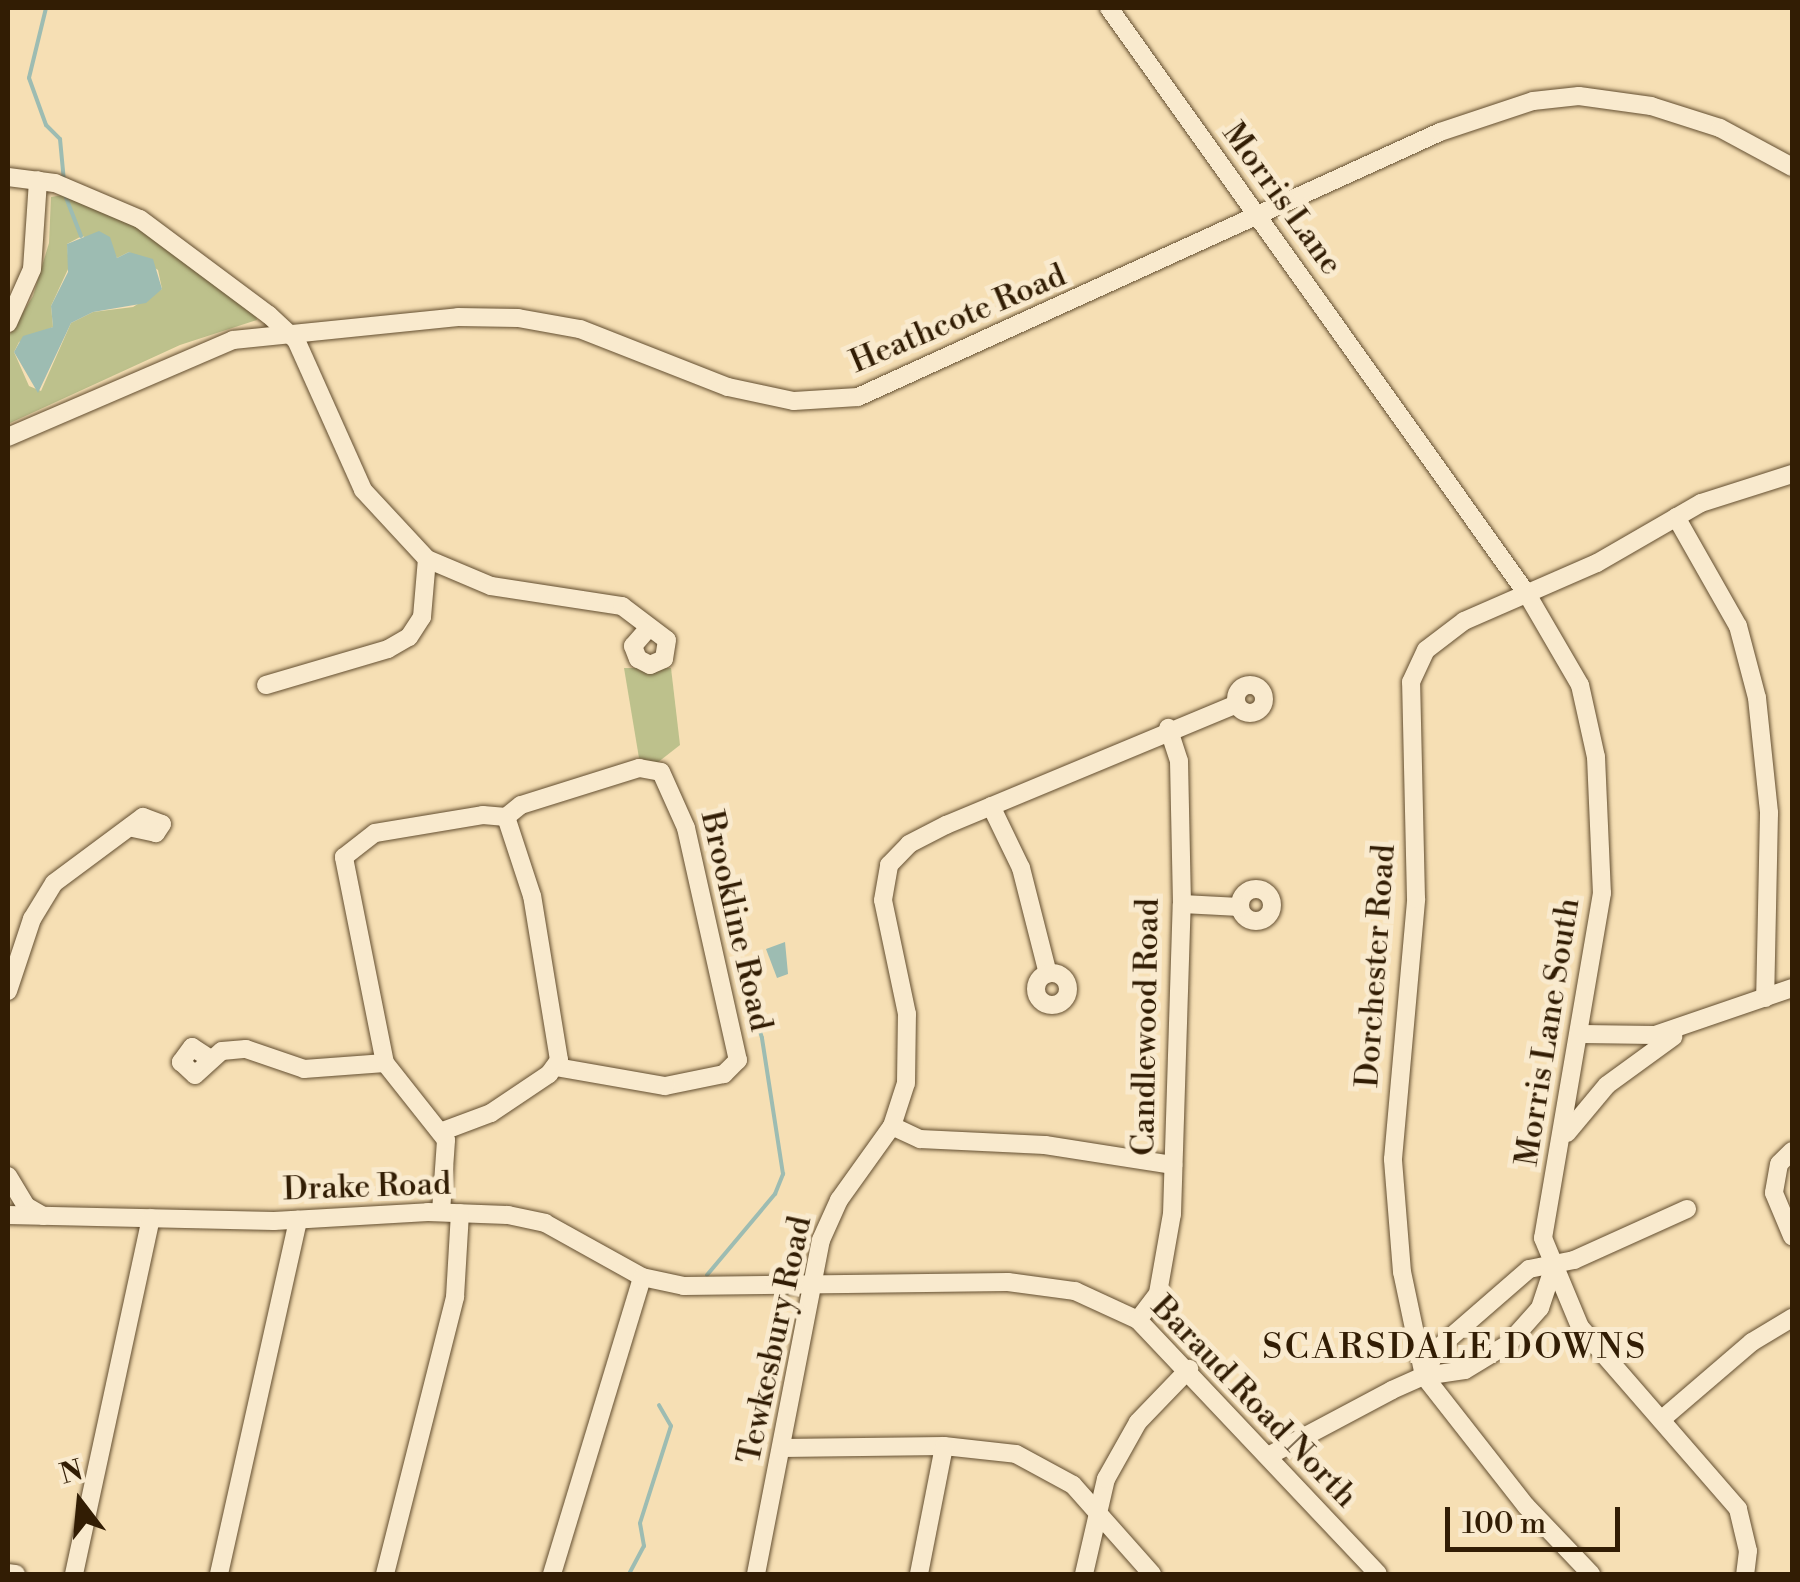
<!DOCTYPE html>
<style>
body{margin:0}
#map{position:relative;width:1800px;height:1582px;overflow:hidden;background:#f6dfb4;font-family:"Libre Bodoni",serif}
div>[style]{position:absolute}
.green>*{inset:0;background:#bdc18c}
.water>*{inset:0;background:#9dbcb2}
.stream>*{height:4px;margin:-2px;padding:0 2px;transform-origin:2px;border-radius:2px;background:#9dbcb2}
.roads{filter:drop-shadow(0 0 2px #634e30) drop-shadow(0 0 2px #634e30)}
.minor>*{height:18px;margin:-9px;padding:0 9px;transform-origin:9px;border-radius:9px;background:#f9eace}
.minor>.ring{margin:-9px;padding:0;box-sizing:content-box;background:none;border:18px solid #f9eace;border-radius:50%}
span{translate:-50% -50%;white-space:nowrap;text-align:center;line-height:1.15;-webkit-text-stroke:10px #f9eace;paint-order:stroke}
.street-label{font-size:32px;color:#321d04}
.neighbourhood-label{font-size:35px;color:#321d04;letter-spacing:2.5px}
.frame{position:absolute;inset:0;border:10px solid #321d04;pointer-events:none}
.north{position:absolute;left:30px;top:1452px;width:100px;height:100px;-webkit-text-stroke:8px #f9eace;paint-order:stroke;rotate:344deg;font-size:28px;font-weight:700;line-height:40px;text-align:center;color:#321d04}
.north::after{content:'';display:block;margin:auto;width:35px;height:45px;background:#321d04;clip-path:polygon(50% 0,100% 100%,50% 72%,0 100%)}
.scale{position:absolute;left:1445px;top:1507px;width:175px;height:45px;box-sizing:border-box;border:5px solid #321d04;border-top:0;padding-left:12px;font-size:30px;line-height:35px;white-space:nowrap;color:#321d04;-webkit-text-stroke:8px #f9eace;paint-order:stroke}
</style>
<div id="map">
<div class="green">
<div style="clip-path:polygon(evenodd,63px 195px,121px 217px,176px 251px,255px 312px,257px 320px,180px 345px,8px 424px,8px 337px,33px 296px,49px 243px,51px 197px,63px 195px,82px 236px,111px 247px,117px 258px,129px 252px,158px 270px,162px 289px,133px 307px,93px 312px,71px 323px,41px 391px,29px 386px,14px 352px,19px 342px,53px 327px,51px 306px,69px 267px,67px 244px,82px 236px)"></div>
<div style="clip-path:polygon(624px 668px,671px 668px,680px 745px,657px 763px,639px 758px)"></div>
</div>
<div class="water">
<div style="clip-path:polygon(99px 231px,110px 237px,117px 258px,129px 252px,153px 259px,162px 289px,146px 303px,93px 312px,71px 323px,38px 393px,14px 352px,23px 336px,53px 327px,51px 306px,68px 272px,67px 244px)"></div>
<div style="clip-path:polygon(785px 942px,788px 974px,777px 978px,766px 949px)"></div>
</div>
<div class="stream">
<div style="left:46px;top:8px;width:72px;rotate:103.7deg"></div>
<div style="left:29px;top:78px;width:50px;rotate:70.1deg"></div>
<div style="left:46px;top:125px;width:20px;rotate:45deg"></div>
<div style="left:60px;top:139px;width:42px;rotate:84.6deg"></div>
<div style="left:65px;top:195px;width:44px;rotate:68.7deg"></div>
<div style="left:707px;top:1275px;width:106px;rotate:-50deg"></div>
<div style="left:775px;top:1194px;width:22px;rotate:-68deg"></div>
<div style="left:783px;top:1174px;width:138px;rotate:-98.8deg"></div>
<div style="left:762px;top:1038px;width:134px;rotate:-106.9deg"></div>
<div style="left:629px;top:1574px;width:32px;rotate:-62deg"></div>
<div style="left:644px;top:1546px;width:23px;rotate:-100deg"></div>
<div style="left:640px;top:1523px;width:102px;rotate:-72.3deg"></div>
<div style="left:671px;top:1426px;width:24px;rotate:-120deg"></div>
</div>
<div class="roads">
<div class="minor">
<div style="left:1109px;top:8px;width:720px;rotate:54.5deg"></div>
<div style="left:1527px;top:594px;width:105px;rotate:59.8deg"></div>
<div style="left:1580px;top:685px;width:74px;rotate:77.5deg"></div>
<div style="left:1596px;top:757px;width:136px;rotate:87.5deg"></div>
<div style="left:1602px;top:893px;width:350px;rotate:99.7deg"></div>
<div style="left:1543px;top:1238px;width:96px;rotate:67.4deg"></div>
<div style="left:1580px;top:1327px;width:241px;rotate:49deg"></div>
<div style="left:1738px;top:1509px;width:43px;rotate:76.6deg"></div>
<div style="left:1748px;top:1551px;width:23px;rotate:97deg"></div>
<div style="left:8px;top:177px;width:47px;rotate:7.3deg"></div>
<div style="left:55px;top:183px;width:92px;rotate:23deg"></div>
<div style="left:140px;top:219px;width:161px;rotate:36.7deg"></div>
<div style="left:269px;top:315px;width:37px;rotate:43deg"></div>
<div style="left:296px;top:340px;width:164px;rotate:65.9deg"></div>
<div style="left:363px;top:490px;width:94px;rotate:47.2deg"></div>
<div style="left:427px;top:559px;width:69px;rotate:22.9deg"></div>
<div style="left:491px;top:586px;width:133px;rotate:8.7deg"></div>
<div style="left:622px;top:606px;width:56px;rotate:37.1deg"></div>
<div style="left:667px;top:640px;width:19px;rotate:99deg"></div>
<div style="left:664px;top:659px;width:15px;rotate:157deg"></div>
<div style="left:650px;top:665px;width:13px;rotate:-153deg"></div>
<div style="left:638px;top:659px;width:14px;rotate:-111deg"></div>
<div style="left:633px;top:646px;width:23px;rotate:-49deg"></div>
<div style="left:8px;top:323px;width:59px;rotate:-66deg"></div>
<div style="left:32px;top:269px;width:89px;rotate:-86.1deg"></div>
<div style="left:8px;top:437px;width:245px;rotate:-23.3deg"></div>
<div style="left:233px;top:340px;width:226px;rotate:-5.8deg"></div>
<div style="left:458px;top:317px;width:60px;rotate:1deg"></div>
<div style="left:518px;top:318px;width:63px;rotate:10.1deg"></div>
<div style="left:580px;top:329px;width:159px;rotate:21.4deg"></div>
<div style="left:728px;top:387px;width:67px;rotate:12deg"></div>
<div style="left:794px;top:401px;width:64px;rotate:-3.6deg"></div>
<div style="left:858px;top:397px;width:639px;rotate:-24.48deg"></div>
<div style="left:1440px;top:132px;width:98px;rotate:-18.4deg"></div>
<div style="left:1533px;top:101px;width:46px;rotate:-6.2deg"></div>
<div style="left:1579px;top:96px;width:73px;rotate:7.9deg"></div>
<div style="left:1651px;top:106px;width:72px;rotate:17.7deg"></div>
<div style="left:1720px;top:128px;width:82px;rotate:28.4deg"></div>
<div style="left:1676px;top:517px;width:125px;rotate:60.4deg"></div>
<div style="left:1738px;top:626px;width:74px;rotate:75.2deg"></div>
<div style="left:1757px;top:698px;width:116px;rotate:84deg"></div>
<div style="left:1769px;top:813px;width:185px;rotate:91.2deg"></div>
<div class="ring" style="left:1236px;top:685px;width:10px;height:10px"></div>
<div style="left:266px;top:685px;width:127px;rotate:-16.4deg"></div>
<div style="left:388px;top:649px;width:24px;rotate:-30deg"></div>
<div style="left:409px;top:637px;width:24px;rotate:-57deg"></div>
<div style="left:422px;top:617px;width:58px;rotate:-85.1deg"></div>
<div style="left:991px;top:806px;width:69px;rotate:64.2deg"></div>
<div style="left:1021px;top:868px;width:109px;rotate:75.7deg"></div>
<div style="left:506px;top:817px;width:19px;rotate:-39deg"></div>
<div style="left:521px;top:805px;width:124px;rotate:-17.4deg"></div>
<div style="left:639px;top:768px;width:22px;rotate:10deg"></div>
<div style="left:661px;top:772px;width:61px;rotate:65.9deg"></div>
<div style="left:686px;top:828px;width:238px;rotate:77.4deg"></div>
<div style="left:738px;top:1060px;width:20px;rotate:135deg"></div>
<div style="left:724px;top:1074px;width:60px;rotate:168.5deg"></div>
<div style="left:665px;top:1086px;width:111px;rotate:-170.1deg"></div>
<div class="ring" style="left:1240px;top:889px;width:14px;height:14px"></div>
<div style="left:1182px;top:904px;width:58px;rotate:3deg"></div>
<div class="ring" style="left:1036px;top:973px;width:14px;height:14px"></div>
<div style="left:8px;top:991px;width:76px;rotate:-71.6deg"></div>
<div style="left:32px;top:919px;width:42px;rotate:-58.6deg"></div>
<div style="left:54px;top:883px;width:111px;rotate:-36.6deg"></div>
<div style="left:143px;top:817px;width:20px;rotate:20deg"></div>
<div style="left:162px;top:824px;width:11px;rotate:124deg"></div>
<div style="left:156px;top:833px;width:25px;rotate:-168deg"></div>
<div style="left:1582px;top:1034px;width:73px;rotate:0.8deg"></div>
<div style="left:1655px;top:1035px;width:145px;rotate:-18.9deg"></div>
<div style="left:209px;top:1058px;width:20px;rotate:-147deg"></div>
<div style="left:192px;top:1047px;width:19px;rotate:126deg"></div>
<div style="left:181px;top:1062px;width:19px;rotate:43deg"></div>
<div style="left:195px;top:1075px;width:36px;rotate:-42deg"></div>
<div style="left:222px;top:1051px;width:24px;rotate:-5deg"></div>
<div style="left:246px;top:1049px;width:61px;rotate:19deg"></div>
<div style="left:304px;top:1069px;width:81px;rotate:-4.2deg"></div>
<div style="left:892px;top:1126px;width:31px;rotate:25deg"></div>
<div style="left:920px;top:1139px;width:125px;rotate:2.7deg"></div>
<div style="left:1045px;top:1145px;width:130px;rotate:8.9deg"></div>
<div style="left:443px;top:1131px;width:51px;rotate:-20.6deg"></div>
<div style="left:491px;top:1113px;width:70px;rotate:-33.9deg"></div>
<div style="left:549px;top:1074px;width:17px;rotate:-54deg"></div>
<div style="left:559px;top:1060px;width:166px;rotate:-99.3deg"></div>
<div style="left:532px;top:896px;width:83px;rotate:-108.2deg"></div>
<div style="left:1567px;top:1133px;width:62px;rotate:-50.2deg"></div>
<div style="left:1607px;top:1085px;width:82px;rotate:-36deg"></div>
<div style="left:1792px;top:1151px;width:18px;rotate:135deg"></div>
<div style="left:1779px;top:1164px;width:29px;rotate:100deg"></div>
<div style="left:1774px;top:1193px;width:47px;rotate:67.3deg"></div>
<div style="left:8px;top:1176px;width:35px;rotate:59deg"></div>
<div style="left:26px;top:1206px;width:20px;rotate:30deg"></div>
<div style="left:441px;top:1212px;width:72px;rotate:-86deg"></div>
<div style="left:446px;top:1140px;width:98px;rotate:-128.4deg"></div>
<div style="left:385px;top:1063px;width:210px;rotate:-101.3deg"></div>
<div style="left:344px;top:857px;width:39px;rotate:-38deg"></div>
<div style="left:375px;top:833px;width:109px;rotate:-9.5deg"></div>
<div style="left:483px;top:815px;width:23px;rotate:5deg"></div>
<div style="left:8px;top:1215px;width:266px;rotate:1.3deg"></div>
<div style="left:274px;top:1221px;width:154px;rotate:-3.3deg"></div>
<div style="left:428px;top:1212px;width:80px;rotate:2.1deg"></div>
<div style="left:508px;top:1215px;width:38px;rotate:12deg"></div>
<div style="left:545px;top:1223px;width:111px;rotate:29.1deg"></div>
<div style="left:642px;top:1277px;width:43px;rotate:12.1deg"></div>
<div style="left:684px;top:1286px;width:324px;rotate:-0.7deg"></div>
<div style="left:1008px;top:1282px;width:68px;rotate:7.7deg"></div>
<div style="left:1075px;top:1291px;width:69px;rotate:24.7deg"></div>
<div style="left:1138px;top:1320px;width:349px;rotate:46.6deg"></div>
<div style="left:1138px;top:1320px;width:34px;rotate:-53deg"></div>
<div style="left:1158px;top:1293px;width:80px;rotate:-80deg"></div>
<div style="left:1172px;top:1214px;width:310px;rotate:-88.2deg"></div>
<div style="left:1182px;top:904px;width:143px;rotate:-91.2deg"></div>
<div style="left:1179px;top:761px;width:35px;rotate:-108deg"></div>
<div style="left:1424px;top:1376px;width:30px;rotate:-64deg"></div>
<div style="left:1437px;top:1349px;width:122px;rotate:-41deg"></div>
<div style="left:1529px;top:1269px;width:46px;rotate:-11.3deg"></div>
<div style="left:1574px;top:1260px;width:124px;rotate:-24.3deg"></div>
<div style="left:1661px;top:1420px;width:120px;rotate:-40.6deg"></div>
<div style="left:1752px;top:1342px;width:47px;rotate:-31deg"></div>
<div style="left:782px;top:1448px;width:162px;rotate:-0.7deg"></div>
<div style="left:944px;top:1446px;width:72px;rotate:6.3deg"></div>
<div style="left:1016px;top:1454px;width:65px;rotate:28.5deg"></div>
<div style="left:1073px;top:1485px;width:119px;rotate:48.4deg"></div>
<div style="left:1270px;top:1455px;width:138px;rotate:-28deg"></div>
<div style="left:1392px;top:1390px;width:35px;rotate:-24deg"></div>
<div style="left:1424px;top:1376px;width:41px;rotate:-8.3deg"></div>
<div style="left:1465px;top:1370px;width:50px;rotate:-31.2deg"></div>
<div style="left:1508px;top:1344px;width:48px;rotate:-48.4deg"></div>
<div style="left:1540px;top:1308px;width:41px;rotate:-71.6deg"></div>
<div style="left:8px;top:1573px;width:8px;rotate:7deg"></div>
<div style="left:74px;top:1574px;width:364px;rotate:-77.8deg"></div>
<div style="left:219px;top:1574px;width:363px;rotate:-77.4deg"></div>
<div style="left:385px;top:1574px;width:286px;rotate:-75.8deg"></div>
<div style="left:455px;top:1297px;width:84px;rotate:-86.6deg"></div>
<div style="left:552px;top:1574px;width:310px;rotate:-73.1deg"></div>
<div style="left:756px;top:1574px;width:340px;rotate:-79deg"></div>
<div style="left:821px;top:1240px;width:44px;rotate:-65.8deg"></div>
<div style="left:839px;top:1200px;width:91px;rotate:-54.4deg"></div>
<div style="left:892px;top:1126px;width:45px;rotate:-72deg"></div>
<div style="left:906px;top:1083px;width:69px;rotate:-89.2deg"></div>
<div style="left:907px;top:1014px;width:116px;rotate:-101.9deg"></div>
<div style="left:883px;top:900px;width:36px;rotate:-80deg"></div>
<div style="left:889px;top:865px;width:29px;rotate:-46deg"></div>
<div style="left:909px;top:844px;width:42px;rotate:-27.2deg"></div>
<div style="left:946px;top:825px;width:314px;rotate:-22.6deg"></div>
<div style="left:919px;top:1574px;width:130px;rotate:-78.9deg"></div>
<div style="left:1084px;top:1574px;width:98px;rotate:-77deg"></div>
<div style="left:1106px;top:1479px;width:65px;rotate:-60.7deg"></div>
<div style="left:1138px;top:1422px;width:74px;rotate:-46.1deg"></div>
<div style="left:1591px;top:1574px;width:94px;rotate:-133.7deg"></div>
<div style="left:1526px;top:1506px;width:165px;rotate:-128.1deg"></div>
<div style="left:1424px;top:1376px;width:106px;rotate:-101.9deg"></div>
<div style="left:1402px;top:1272px;width:113px;rotate:-94.6deg"></div>
<div style="left:1393px;top:1159px;width:261px;rotate:-84.9deg"></div>
<div style="left:1416px;top:899px;width:217px;rotate:-91.3deg"></div>
<div style="left:1411px;top:682px;width:35px;rotate:-65deg"></div>
<div style="left:1426px;top:650px;width:48px;rotate:-37.3deg"></div>
<div style="left:1464px;top:621px;width:145px;rotate:-23.6deg"></div>
<div style="left:1597px;top:563px;width:120px;rotate:-30deg"></div>
<div style="left:1701px;top:503px;width:96px;rotate:-17.7deg"></div>
</div>
</div>
<div class="street-label">
<span style="left:1282px;top:199px;rotate:54deg">Morris Lane</span>
<span style="left:958px;top:319px;rotate:-23deg">Heathcote Road</span>
<span style="left:736px;top:921px;rotate:77deg">Brookline Road</span>
<span style="left:1376px;top:966px;rotate:-86deg">Dorchester Road</span>
<span style="left:1146px;top:1027px;rotate:-89deg">Candlewood Road</span>
<span style="left:1548px;top:1032px;rotate:-81deg">Morris Lane South</span>
<span style="left:367px;top:1187px;rotate:-2deg">Drake Road</span>
<span style="left:775px;top:1340px;rotate:-78deg">Tewkesbury Road</span>
<span style="left:1254px;top:1402px;rotate:46deg">Baraud Road North</span>
</div>
<div class="neighbourhood-label">
<span style="left:1455px;top:1348px">SCARSDALE DOWNS</span>
</div>
<div class="frame"></div>
<div class="north">N</div>
<div class="scale">100 m</div>
</div>
